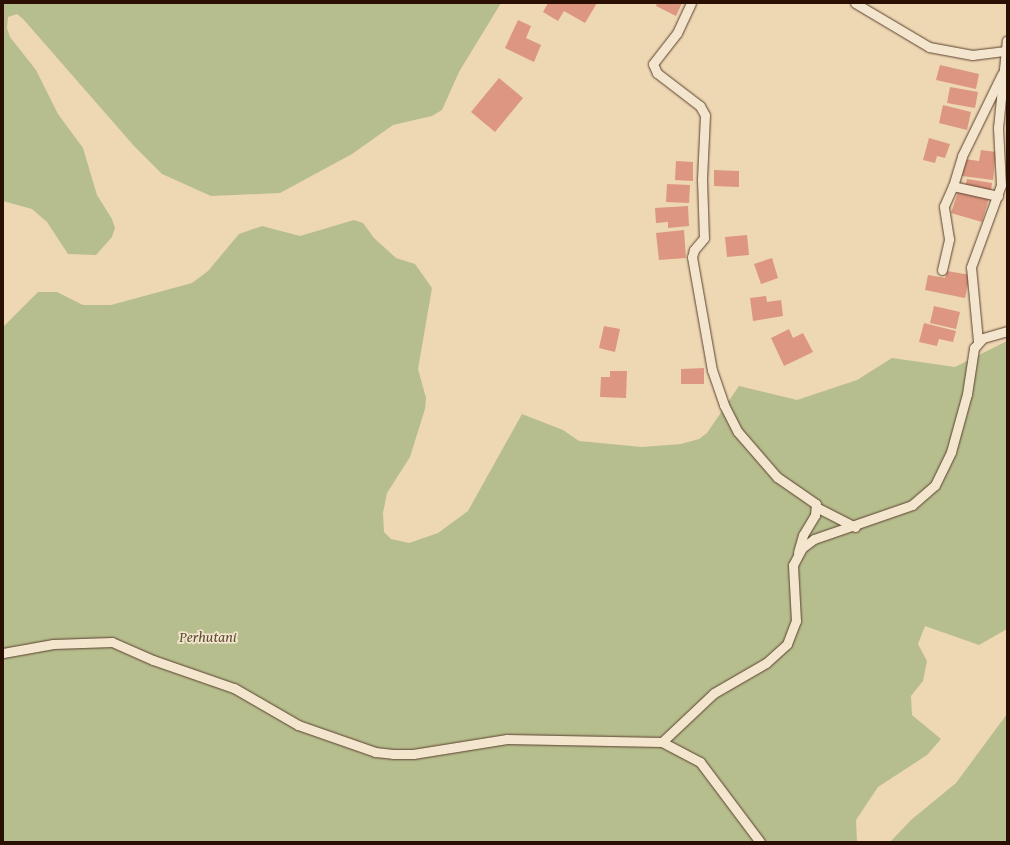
<!DOCTYPE html>
<style>
body{margin:0}
#map{position:relative;width:1010px;height:845px;overflow:hidden;background:#eed7b3;font-family:"Gentium Book Plus",serif}
div>[style]{position:absolute}
.green>*{inset:0;background:#b7be8e}
.building>*{inset:0;background:#dd967f}
.roads{filter:drop-shadow(0 0 1px #5b412e) drop-shadow(0 0 1px #5b412e)}
.street>*{height:9px;margin:-4.5px;padding:0 4.5px;transform-origin:4.5px;border-radius:4.5px;background:#f4e5ce}
span{translate:-50% -50%;white-space:nowrap;text-align:center;line-height:1.15;-webkit-text-stroke:3.5px #f4e5ce;paint-order:stroke}
.park-label{font-size:15px;color:#5b4c33;font-style:italic}
.frame{position:absolute;inset:0;border:4px solid #2a0f02;pointer-events:none}
</style>
<div id="map">
<div class="green">
<div style="clip-path:polygon(3px 3px,501px 3px,459px 72px,442px 110px,432px 116px,393px 125px,352px 154px,280px 193px,211px 196px,162px 174px,134px 146px,24px 20px,17px 14px,8px 17px,7px 28px,10px 37px,36px 70px,58px 114px,83px 148px,97px 195px,112px 219px,115px 228px,112px 237px,96px 255px,68px 254px,47px 222px,32px 209px,3px 201px)"></div>
<div style="clip-path:polygon(354px 220px,363px 223px,374px 238px,396px 258px,415px 264px,432px 288px,418px 369px,426px 398px,425px 409px,410px 457px,387px 493px,383px 513px,384px 532px,391px 539px,409px 543px,438px 533px,468px 511px,522px 414px,563px 430px,579px 441px,642px 447px,681px 444px,699px 439px,707px 433px,739px 386px,797px 400px,857px 380px,892px 358px,955px 367px,1007px 341px,1007px 629px,979px 645px,925px 626px,918px 644px,927px 661px,923px 681px,911px 696px,912px 715px,941px 739px,927px 755px,878px 787px,856px 820px,857px 842px,3px 842px,3px 327px,38px 292px,57px 292px,83px 305px,111px 305px,192px 283px,208px 271px,239px 234px,262px 226px,300px 236px)"></div>
<div style="clip-path:polygon(1007px 714px,1007px 842px,890px 842px,911px 820px,956px 783px)"></div>
</div>
<div class="building">
<div style="clip-path:polygon(548px 3px,597px 3px,585px 23px,564px 11px,558px 21px,543px 12px)"></div>
<div style="clip-path:polygon(657px 3px,682px 3px,676px 16px,656px 6px)"></div>
<div style="clip-path:polygon(518px 20px,531px 26px,526px 38px,541px 45px,534px 62px,505px 48px)"></div>
<div style="clip-path:polygon(940px 65px,979px 74px,976px 89px,936px 80px)"></div>
<div style="clip-path:polygon(499px 78px,523px 98px,495px 132px,471px 112px)"></div>
<div style="clip-path:polygon(950px 87px,978px 92px,975px 108px,947px 103px)"></div>
<div style="clip-path:polygon(943px 105px,971px 112px,967px 130px,939px 123px)"></div>
<div style="clip-path:polygon(929px 138px,950px 144px,945px 158px,937px 156px,935px 163px,923px 160px)"></div>
<div style="clip-path:polygon(981px 150px,996px 152px,993px 180px,962px 176px,964px 159px,979px 161px)"></div>
<div style="clip-path:polygon(676px 161px,693px 162px,693px 181px,675px 180px)"></div>
<div style="clip-path:polygon(714px 170px,739px 171px,739px 187px,714px 186px)"></div>
<div style="clip-path:polygon(967px 179px,992px 183px,991px 192px,965px 188px)"></div>
<div style="clip-path:polygon(667px 184px,690px 185px,689px 203px,666px 202px)"></div>
<div style="clip-path:polygon(959px 189px,989px 198px,982px 222px,951px 213px)"></div>
<div style="clip-path:polygon(688px 206px,689px 226px,668px 228px,668px 222px,656px 223px,655px 208px)"></div>
<div style="clip-path:polygon(684px 230px,686px 258px,659px 260px,656px 233px)"></div>
<div style="clip-path:polygon(747px 235px,749px 255px,727px 257px,725px 237px)"></div>
<div style="clip-path:polygon(772px 258px,778px 278px,761px 284px,754px 264px)"></div>
<div style="clip-path:polygon(947px 271px,970px 275px,965px 298px,925px 290px,928px 275px,945px 278px)"></div>
<div style="clip-path:polygon(766px 296px,767px 302px,781px 300px,783px 316px,753px 321px,750px 298px)"></div>
<div style="clip-path:polygon(934px 306px,960px 312px,956px 329px,930px 323px)"></div>
<div style="clip-path:polygon(924px 323px,956px 331px,953px 342px,939px 339px,937px 346px,919px 342px)"></div>
<div style="clip-path:polygon(604px 326px,620px 329px,615px 352px,599px 348px)"></div>
<div style="clip-path:polygon(789px 329px,793px 338px,803px 333px,813px 352px,784px 366px,771px 338px)"></div>
<div style="clip-path:polygon(704px 368px,704px 384px,681px 384px,681px 369px)"></div>
<div style="clip-path:polygon(610px 371px,627px 371px,626px 398px,600px 397px,601px 377px,610px 377px)"></div>
</div>
<div class="roads">
<div class="street">
<div style="left:691px;top:3px;width:33px;rotate:115deg"></div>
<div style="left:677px;top:33px;width:39px;rotate:128deg"></div>
<div style="left:653px;top:64px;width:10px;rotate:66deg"></div>
<div style="left:657px;top:73px;width:54px;rotate:37.5deg"></div>
<div style="left:700px;top:106px;width:10px;rotate:61deg"></div>
<div style="left:705px;top:115px;width:64px;rotate:92.7deg"></div>
<div style="left:702px;top:179px;width:59px;rotate:88.1deg"></div>
<div style="left:704px;top:238px;width:16px;rotate:130deg"></div>
<div style="left:694px;top:250px;width:7px;rotate:106deg"></div>
<div style="left:692px;top:257px;width:115px;rotate:80deg"></div>
<div style="left:712px;top:370px;width:37px;rotate:71deg"></div>
<div style="left:724px;top:405px;width:30px;rotate:63deg"></div>
<div style="left:738px;top:432px;width:60px;rotate:49.1deg"></div>
<div style="left:777px;top:477px;width:47px;rotate:34.7deg"></div>
<div style="left:816px;top:504px;width:11px;rotate:95deg"></div>
<div style="left:815px;top:515px;width:23px;rotate:121deg"></div>
<div style="left:803px;top:535px;width:18px;rotate:106deg"></div>
<div style="left:855px;top:3px;width:86px;rotate:30.7deg"></div>
<div style="left:929px;top:47px;width:44px;rotate:10.5deg"></div>
<div style="left:972px;top:55px;width:32px;rotate:-7deg"></div>
<div style="left:998px;top:196px;width:46px;rotate:-167.5deg"></div>
<div style="left:953px;top:186px;width:31px;rotate:-73deg"></div>
<div style="left:962px;top:156px;width:91px;rotate:-64deg"></div>
<div style="left:942px;top:270px;width:32px;rotate:-77deg"></div>
<div style="left:949px;top:239px;width:33px;rotate:-99deg"></div>
<div style="left:944px;top:206px;width:22px;rotate:-66deg"></div>
<div style="left:978px;top:341px;width:74px;rotate:-95.4deg"></div>
<div style="left:971px;top:267px;width:87px;rotate:-69.9deg"></div>
<div style="left:1001px;top:185px;width:57px;rotate:-93deg"></div>
<div style="left:998px;top:128px;width:88px;rotate:-84.2deg"></div>
<div style="left:816px;top:507px;width:44px;rotate:27.1deg"></div>
<div style="left:3px;top:653px;width:51px;rotate:-10.2deg"></div>
<div style="left:53px;top:644px;width:59px;rotate:-1.9deg"></div>
<div style="left:112px;top:642px;width:45px;rotate:23.7deg"></div>
<div style="left:153px;top:660px;width:86px;rotate:19.1deg"></div>
<div style="left:234px;top:688px;width:74px;rotate:30deg"></div>
<div style="left:298px;top:725px;width:82px;rotate:19.3deg"></div>
<div style="left:375px;top:752px;width:18px;rotate:6deg"></div>
<div style="left:393px;top:754px;width:20px"></div>
<div style="left:413px;top:754px;width:95px;rotate:-9.1deg"></div>
<div style="left:507px;top:739px;width:155px;rotate:1.1deg"></div>
<div style="left:662px;top:742px;width:43px;rotate:27.8deg"></div>
<div style="left:700px;top:762px;width:100px;rotate:53.1deg"></div>
<div style="left:662px;top:742px;width:71px;rotate:-43.3deg"></div>
<div style="left:714px;top:693px;width:60px;rotate:-30deg"></div>
<div style="left:766px;top:663px;width:28px;rotate:-42deg"></div>
<div style="left:787px;top:644px;width:25px;rotate:-69deg"></div>
<div style="left:796px;top:621px;width:56px;rotate:-93.1deg"></div>
<div style="left:793px;top:565px;width:19px;rotate:-62deg"></div>
<div style="left:802px;top:548px;width:15px;rotate:-37deg"></div>
<div style="left:814px;top:539px;width:104px;rotate:-19.1deg"></div>
<div style="left:912px;top:505px;width:30px;rotate:-41deg"></div>
<div style="left:935px;top:485px;width:37px;rotate:-64deg"></div>
<div style="left:951px;top:452px;width:60px;rotate:-74.6deg"></div>
<div style="left:967px;top:394px;width:47px;rotate:-81.3deg"></div>
<div style="left:974px;top:348px;width:13px;rotate:-48deg"></div>
<div style="left:983px;top:338px;width:25px;rotate:-16deg"></div>
</div>
</div>
<div class="park-label">
<span style="left:208px;top:637px">Perhutani</span>
</div>
<div class="frame"></div>
</div>
